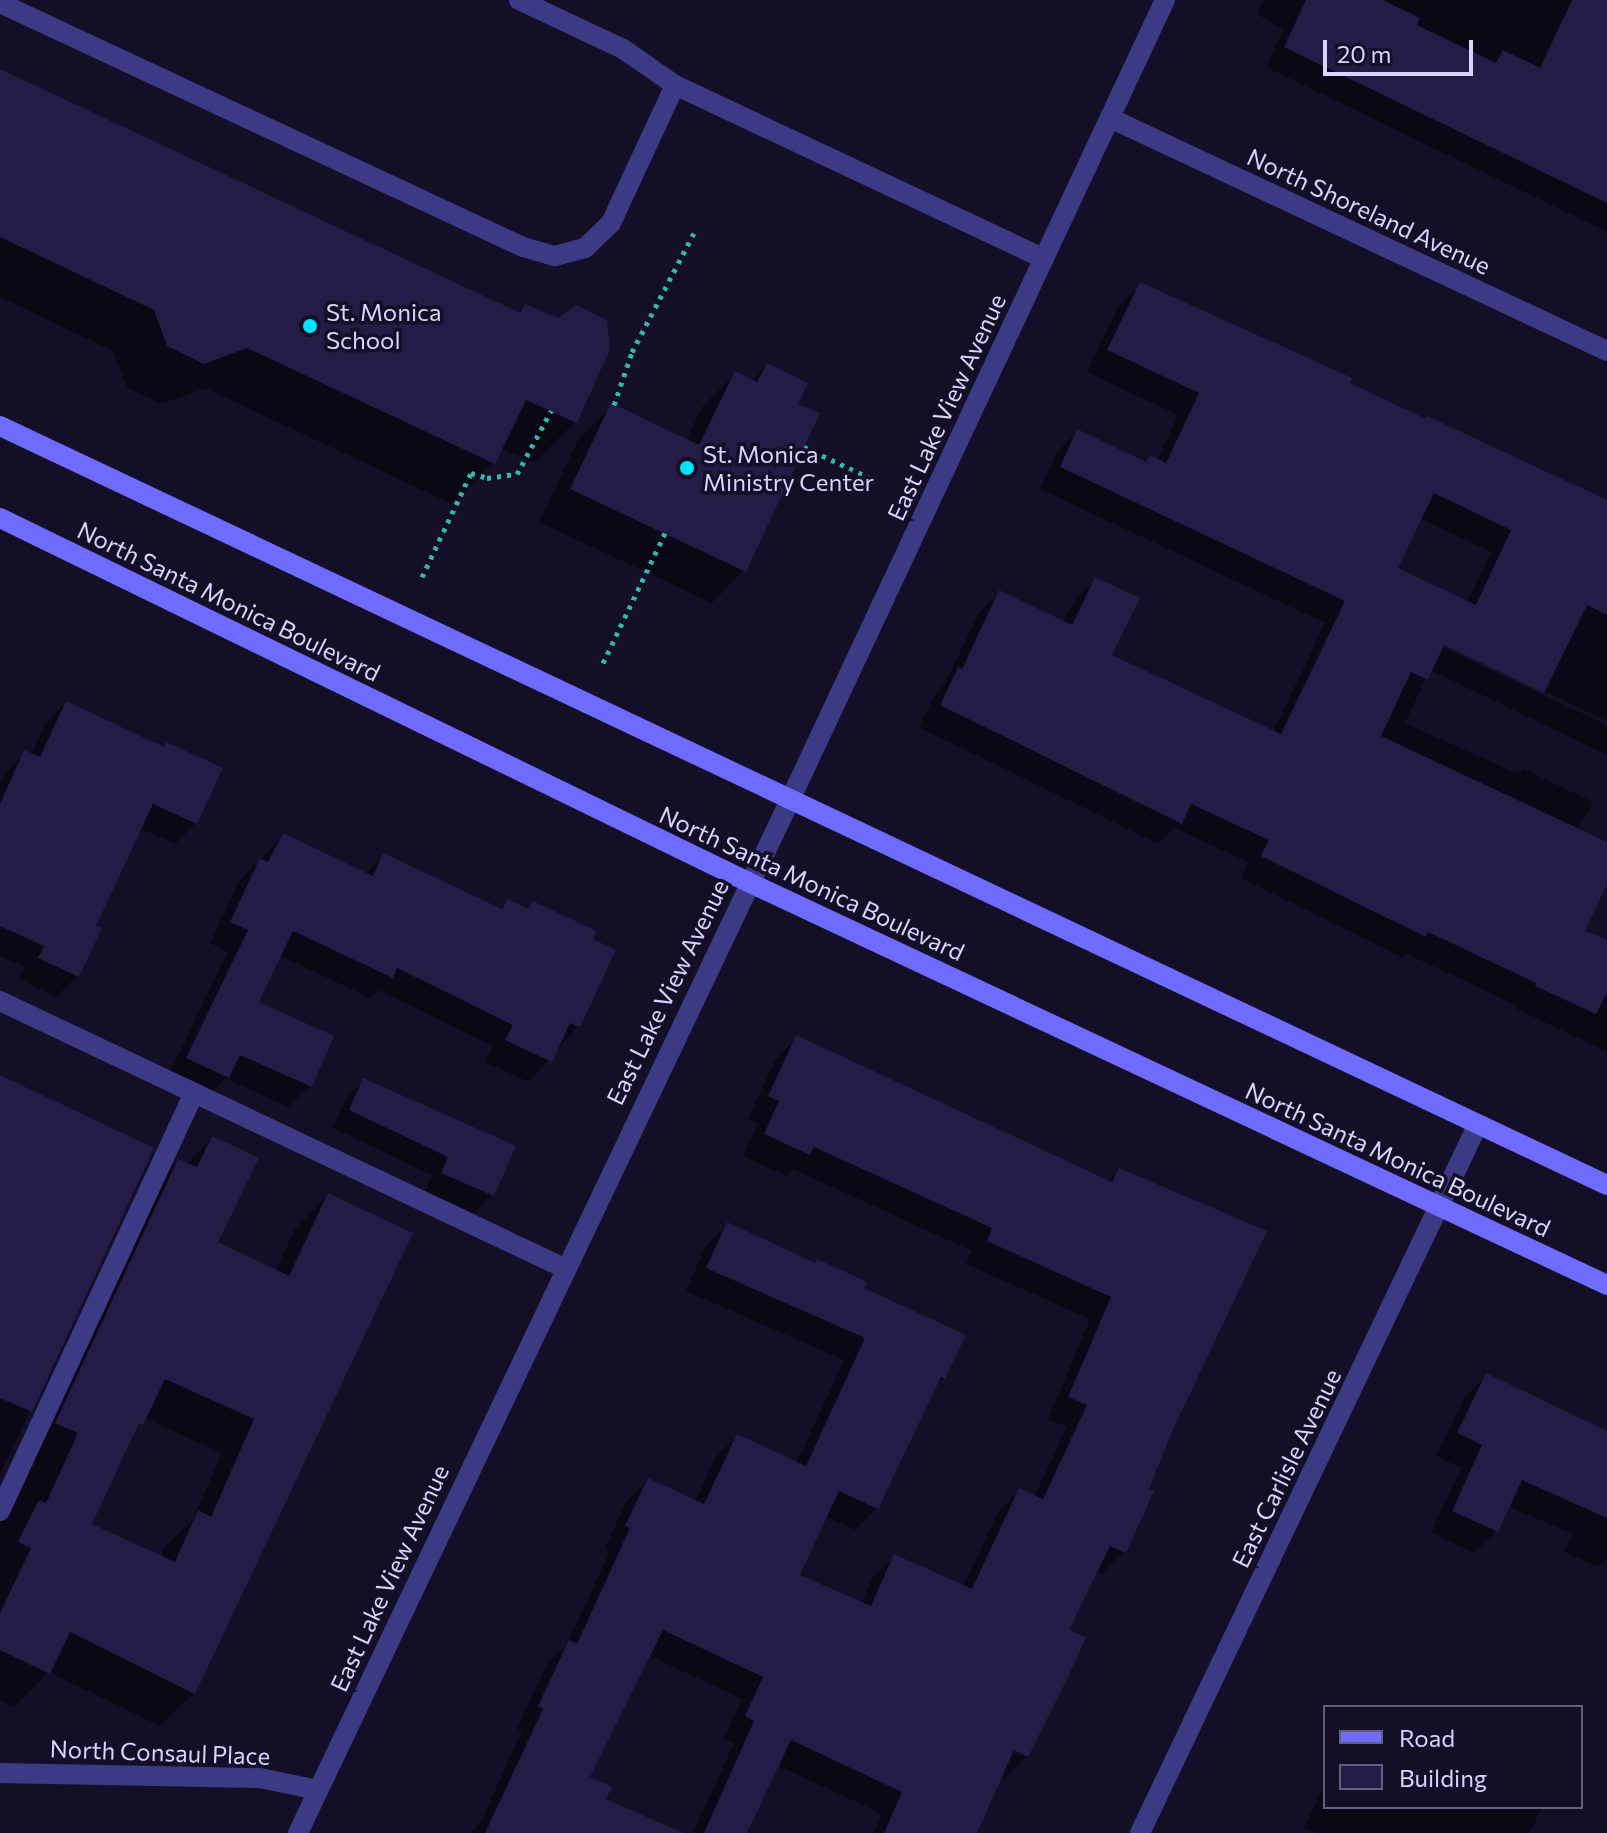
<!DOCTYPE html>
<style>
body{margin:0}
#map{position:relative;width:1607px;height:1833px;overflow:hidden;background:#130f26;font-family:Commissioner,sans-serif}
div>[style]{position:absolute}
.shadow>*{inset:0;background:#0007}
.building>*{inset:0;background:#241b47}
.path>*{height:5px;margin-top:-2.5px;transform-origin:0;background:repeating-linear-gradient(90deg,#2fb8b0 0 4px,transparent 0 10px)}
.lane>*{height:20px;margin:-10px;padding:0 10px;transform-origin:10px;border-radius:10px;background:#3d3a85}
.street>*{height:20px;margin:-10px;padding:0 10px;transform-origin:10px;border-radius:10px;background:#3d3a85}
.secondary>*{height:20px;margin:-10px;padding:0 10px;transform-origin:10px;border-radius:10px;background:#6f6bff}
.dots>*{width:22px;height:22px;translate:-50% -50%;box-sizing:border-box;border:4px solid #130f26;border-radius:50%}
span{translate:-50% -50%;white-space:nowrap;text-align:center;line-height:1.15;-webkit-text-stroke:7px #130f26;paint-order:stroke}
.street-label{font-size:24px;color:#d9d4ff}
.poi-label{font-size:24px;color:#d9d4ff}
.left{translate:0 -50%;text-align:left}
.legend{position:absolute;left:1323px;top:1705px;width:260px;height:104px;box-sizing:border-box;background:#130f26;border:2px solid #625e7d;margin:0;padding:10px 14px;list-style:none;font-size:24px;color:#d9d4ff}
.legend li{display:flex;align-items:center;gap:16px;height:40px}
.legend b{width:40px;border:2px solid #625e7d}
.scale{position:absolute;left:1323px;top:40px;width:150px;height:36px;box-sizing:border-box;border:4px solid #d9d4ff;border-top:0;padding-left:10px;font-size:24px;line-height:28px;white-space:nowrap;color:#d9d4ff;-webkit-text-stroke:6px #130f26;paint-order:stroke}
</style>
<div id="map">
<div class="shadow">
<div style="clip-path:polygon(1264px 0,1607px 0,1607px 232px,1266px 67px,1283px 30px,1257px 14px)"></div>
<div style="clip-path:polygon(0 69px,517px 314px,525px 306px,575px 422px,534px 463px,500px 448px,493px 463px,452px 504px,205px 388px,162px 404px,127px 387px,113px 351px,0 297px)"></div>
<div style="clip-path:polygon(evenodd,1141px 284px,1347px 384px,1607px 501px,1607px 721px,1436px 639px,1434px 643px,1607px 725px,1607px 755px,1430px 670px,1405px 723px,1518px 774px,1524px 769px,1593px 802px,1578px 830px,1607px 844px,1607px 879px,1583px 932px,1607px 942px,1607px 1052px,1515px 1008px,1516px 1005px,1407px 954px,1403px 958px,1241px 878px,1248px 862px,1175px 828px,1158px 844px,919px 727px,937px 691px,946px 682px,978px 614px,1000px 592px,1063px 623px,1074px 601px,1096px 580px,1109px 656px,1273px 732px,1325px 623px,1040px 489px,1056px 453px,1077px 432px,1144px 464px,1150px 457px,1157px 461px,1178px 415px,1087px 372px,1119px 306px,1141px 284px,1420px 518px,1491px 552px,1467px 603px,1396px 569px,1420px 518px)"></div>
<div style="clip-path:polygon(767px 366px,795px 404px,744px 570px,712px 603px,539px 522px,579px 438px,612px 406px,686px 441px,702px 407px,735px 374px,752px 381px)"></div>
<div style="clip-path:polygon(66px 703px,162px 749px,167px 744px,196px 823px,175px 844px,139px 828px,94px 927px,77px 976px,56px 997px,19px 979px,25px 967px,0 956px,0 781px,24px 752px,31px 755px,45px 724px)"></div>
<div style="clip-path:polygon(283px 836px,365px 875px,384px 855px,499px 910px,508px 901px,526px 910px,533px 904px,578px 1026px,529px 1082px,485px 1062px,493px 1046px,378px 990px,370px 998px,279px 955px,256px 1003px,310px 1086px,289px 1107px,226px 1079px,206px 1098px,166px 1080px,228px 952px,210px 943px,239px 882px)"></div>
<div style="clip-path:polygon(evenodd,797px 1038px,1108px 1182px,1119px 1171px,1168px 1435px,1124px 1552px,1102px 1574px,1096px 1571px,1067px 1631px,1027px 1756px,1005px 1778px,1000px 1776px,975px 1833px,873px 1833px,882px 1814px,777px 1765px,744px 1833px,693px 1833px,734px 1743px,724px 1739px,742px 1699px,648px 1655px,587px 1778px,603px 1800px,651px 1833px,470px 1833px,480px 1823px,522px 1731px,517px 1729px,547px 1664px,566px 1646px,610px 1551px,605px 1548px,626px 1502px,648px 1480px,695px 1502px,715px 1458px,737px 1436px,796px 1464px,844px 1360px,686px 1291px,705px 1247px,727px 1225px,862px 1289px,944px 1378px,933px 1388px,877px 1508px,855px 1530px,825px 1516px,797px 1576px,861px 1604px,872px 1578px,895px 1556px,963px 1587px,998px 1512px,1020px 1490px,1034px 1497px,1067px 1427px,1048px 1419px,1090px 1319px,966px 1264px,972px 1251px,793px 1169px,787px 1176px,743px 1156px,758px 1123px,748px 1119px,775px 1060px,797px 1038px,1004px 1748px,1021px 1751px,1021px 1756px,1004px 1748px)"></div>
<div style="clip-path:polygon(0 1077px,152px 1149px,0 1475px)"></div>
<div style="clip-path:polygon(364px 1081px,513px 1147px,492px 1195px,474px 1213px,425px 1191px,432px 1175px,333px 1128px,346px 1098px)"></div>
<div style="clip-path:polygon(evenodd,212px 1138px,215px 1243px,275px 1272px,295px 1229px,328px 1195px,194px 1693px,160px 1726px,49px 1672px,14px 1707px,0 1700px,0 1506px,144px 1195px,178px 1161px,186px 1165px,212px 1138px,144px 1418px,222px 1453px,193px 1519px,165px 1547px,160px 1558px,89px 1525px,132px 1434px,144px 1418px)"></div>
<div style="clip-path:polygon(1486px 1376px,1607px 1433px,1607px 1558px,1598px 1567px,1564px 1552px,1572px 1534px,1508px 1506px,1497px 1531px,1474px 1553px,1431px 1533px,1461px 1468px,1436px 1456px,1464px 1398px)"></div>
<div style="clip-path:polygon(1325px 1783px,1325px 1807px,1542px 1807px,1530px 1833px,1316px 1833px,1304px 1828px)"></div>
</div>
<div class="building">
<div style="clip-path:polygon(1306px 0,1383px 0,1420px 18px,1417px 25px,1496px 63px,1503px 50px,1540px 68px,1572px 0,1607px 0,1607px 203px,1284px 47px)"></div>
<div style="clip-path:polygon(0 69px,520px 313px,525px 304px,558px 318px,576px 305px,607px 320px,610px 349px,577px 423px,526px 400px,495px 464px,247px 348px,204px 364px,167px 346px,154px 310px,0 237px)"></div>
<div style="clip-path:polygon(evenodd,1140px 282px,1352px 378px,1350px 383px,1426px 419px,1427px 416px,1607px 500px,1607px 615px,1587px 605px,1544px 693px,1444px 645px,1428px 680px,1411px 672px,1381px 736px,1607px 842px,1607px 884px,1585px 931px,1607px 940px,1607px 992px,1596px 1014px,1535px 986px,1536px 983px,1428px 932px,1426px 937px,1261px 856px,1269px 840px,1191px 804px,1182px 824px,940px 705px,958px 667px,962px 669px,999px 590px,1072px 625px,1095px 577px,1140px 598px,1112px 655px,1281px 734px,1345px 601px,1060px 467px,1077px 429px,1146px 462px,1150px 455px,1166px 463px,1199px 393px,1107px 350px,1140px 282px,1434px 493px,1511px 530px,1476px 605px,1398px 568px,1434px 493px)"></div>
<div style="clip-path:polygon(767px 363px,808px 383px,798px 404px,820px 413px,746px 572px,570px 489px,611px 403px,699px 445px,735px 371px,757px 382px)"></div>
<div style="clip-path:polygon(66px 701px,164px 747px,166px 742px,223px 768px,197px 824px,153px 804px,96px 926px,102px 928px,79px 977px,38px 958px,44px 946px,0 926px,0 804px,24px 750px,40px 757px)"></div>
<div style="clip-path:polygon(283px 833px,373px 876px,383px 853px,502px 909px,507px 899px,528px 909px,533px 901px,596px 931px,593px 939px,616px 950px,580px 1027px,570px 1023px,552px 1062px,505px 1040px,513px 1025px,397px 968px,393px 978px,293px 931px,259px 1002px,334px 1036px,312px 1087px,240px 1055px,229px 1078px,186px 1058px,248px 930px,230px 922px,260px 858px,268px 862px)"></div>
<div style="clip-path:polygon(796px 1035px,1112px 1182px,1119px 1168px,1267px 1231px,1170px 1436px,1149px 1489px,1154px 1491px,1126px 1553px,1110px 1546px,1069px 1630px,1086px 1637px,1069px 1675px,1028px 1757px,1014px 1750px,977px 1833px,884px 1833px,902px 1792px,791px 1740px,747px 1833px,704px 1833px,754px 1721px,745px 1716px,763px 1677px,663px 1630px,590px 1777px,612px 1787px,606px 1799px,683px 1833px,485px 1833px,543px 1709px,538px 1706px,569px 1640px,577px 1644px,630px 1528px,625px 1526px,648px 1478px,704px 1504px,737px 1434px,806px 1466px,865px 1338px,706px 1268px,727px 1222px,815px 1263px,817px 1259px,867px 1282px,864px 1288px,966px 1335px,945px 1379px,941px 1377px,878px 1509px,839px 1491px,800px 1575px,871px 1606px,894px 1554px,972px 1589px,1019px 1488px,1043px 1499px,1087px 1405px,1068px 1397px,1111px 1297px,987px 1241px,992px 1228px,814px 1147px,810px 1155px,764px 1134px,779px 1101px,768px 1096px)"></div>
<div style="clip-path:polygon(0 1075px,154px 1148px,32px 1412px,0 1398px)"></div>
<div style="clip-path:polygon(363px 1078px,516px 1146px,494px 1196px,441px 1173px,448px 1157px,349px 1110px)"></div>
<div style="clip-path:polygon(evenodd,212px 1136px,259px 1158px,218px 1242px,289px 1276px,328px 1193px,413px 1233px,195px 1694px,70px 1632px,50px 1674px,0 1650px,0 1613px,31px 1548px,18px 1542px,39px 1500px,46px 1503px,78px 1433px,55px 1423px,178px 1159px,197px 1167px,212px 1136px,165px 1379px,254px 1419px,211px 1517px,198px 1510px,175px 1562px,92px 1524px,139px 1423px,143px 1425px,165px 1379px)"></div>
<div style="clip-path:polygon(1486px 1373px,1607px 1431px,1607px 1518px,1522px 1480px,1498px 1532px,1452px 1511px,1482px 1445px,1457px 1433px)"></div>
</div>
<div class="path">
<div style="left:614px;top:405px;width:56px;rotate:-71.2deg"></div>
<div style="left:632px;top:352px;width:134px;rotate:-62.5deg"></div>
<div style="left:804px;top:447px;width:77px;rotate:25.2deg"></div>
<div style="left:422px;top:577px;width:115px;rotate:-64.8deg"></div>
<div style="left:471px;top:473px;width:17px;rotate:17deg"></div>
<div style="left:487px;top:478px;width:30px;rotate:-8deg"></div>
<div style="left:517px;top:474px;width:72px;rotate:-61.6deg"></div>
<div style="left:603px;top:663px;width:144px;rotate:-64.5deg"></div>
</div>
<div class="lane">
<div style="left:519px;top:0;width:115px;rotate:25.2deg"></div>
<div style="left:623px;top:49px;width:63px;rotate:34.7deg"></div>
<div style="left:675px;top:85px;width:408px;rotate:25.2deg"></div>
<div style="left:0;top:3px;width:577px;rotate:25.01deg"></div>
<div style="left:523px;top:247px;width:33px;rotate:16deg"></div>
<div style="left:555px;top:256px;width:31px;rotate:-15deg"></div>
<div style="left:585px;top:248px;width:36px;rotate:-44deg"></div>
<div style="left:611px;top:223px;width:152px;rotate:-65.1deg"></div>
<div style="left:0;top:1001px;width:624px;rotate:25.33deg"></div>
<div style="left:0;top:1511px;width:461px;rotate:-65.1deg"></div>
</div>
<div class="street">
<div style="left:1110px;top:118px;width:549px;rotate:25.12deg"></div>
<div style="left:0;top:1773px;width:260px;rotate:1.1deg"></div>
<div style="left:260px;top:1778px;width:59px;rotate:11.7deg"></div>
<div style="left:298px;top:1833px;width:1146px;rotate:-64.53deg"></div>
<div style="left:791px;top:798px;width:881px;rotate:-64.89deg"></div>
<div style="left:1140px;top:1833px;width:785px;rotate:-64.51deg"></div>
</div>
<div class="secondary">
<div style="left:0;top:426px;width:1777px;rotate:25.28deg"></div>
<div style="left:0;top:518px;width:832px;rotate:25.95deg"></div>
<div style="left:748px;top:882px;width:949px;rotate:25.13deg"></div>
</div>
<div class="dots">
<div style="left:310px;top:326px;background:#00e5ff"></div>
<div style="left:687px;top:468px;background:#00e5ff"></div>
</div>
<div class="street-label">
<span style="left:1369px;top:211px;rotate:25deg">North Shoreland Avenue</span>
<span style="left:946px;top:407px;rotate:-65deg">East Lake View Avenue</span>
<span style="left:229px;top:601px;rotate:26deg">North Santa Monica Boulevard</span>
<span style="left:812px;top:883px;rotate:25deg">North Santa Monica Boulevard</span>
<span style="left:667px;top:992px;rotate:-64deg">East Lake View Avenue</span>
<span style="left:1398px;top:1159px;rotate:25deg">North Santa Monica Boulevard</span>
<span style="left:1286px;top:1468px;rotate:-64deg">East Carlisle Avenue</span>
<span style="left:389px;top:1578px;rotate:-65deg">East Lake View Avenue</span>
<span style="left:160px;top:1752px;rotate:2deg">North Consaul Place</span>
</div>
<div class="poi-label">
<span class="left" style="left:326px;top:326px">St. Monica<br>School</span>
<span class="left" style="left:703px;top:468px">St. Monica<br>Ministry Center</span>
</div>
<ul class="legend">
<li><b style="height:10px;background:#6f6bff"></b>Road</li>
<li><b style="height:22px;background:#241b47"></b>Building</li>
</ul>
<div class="scale">20 m</div>
</div>
